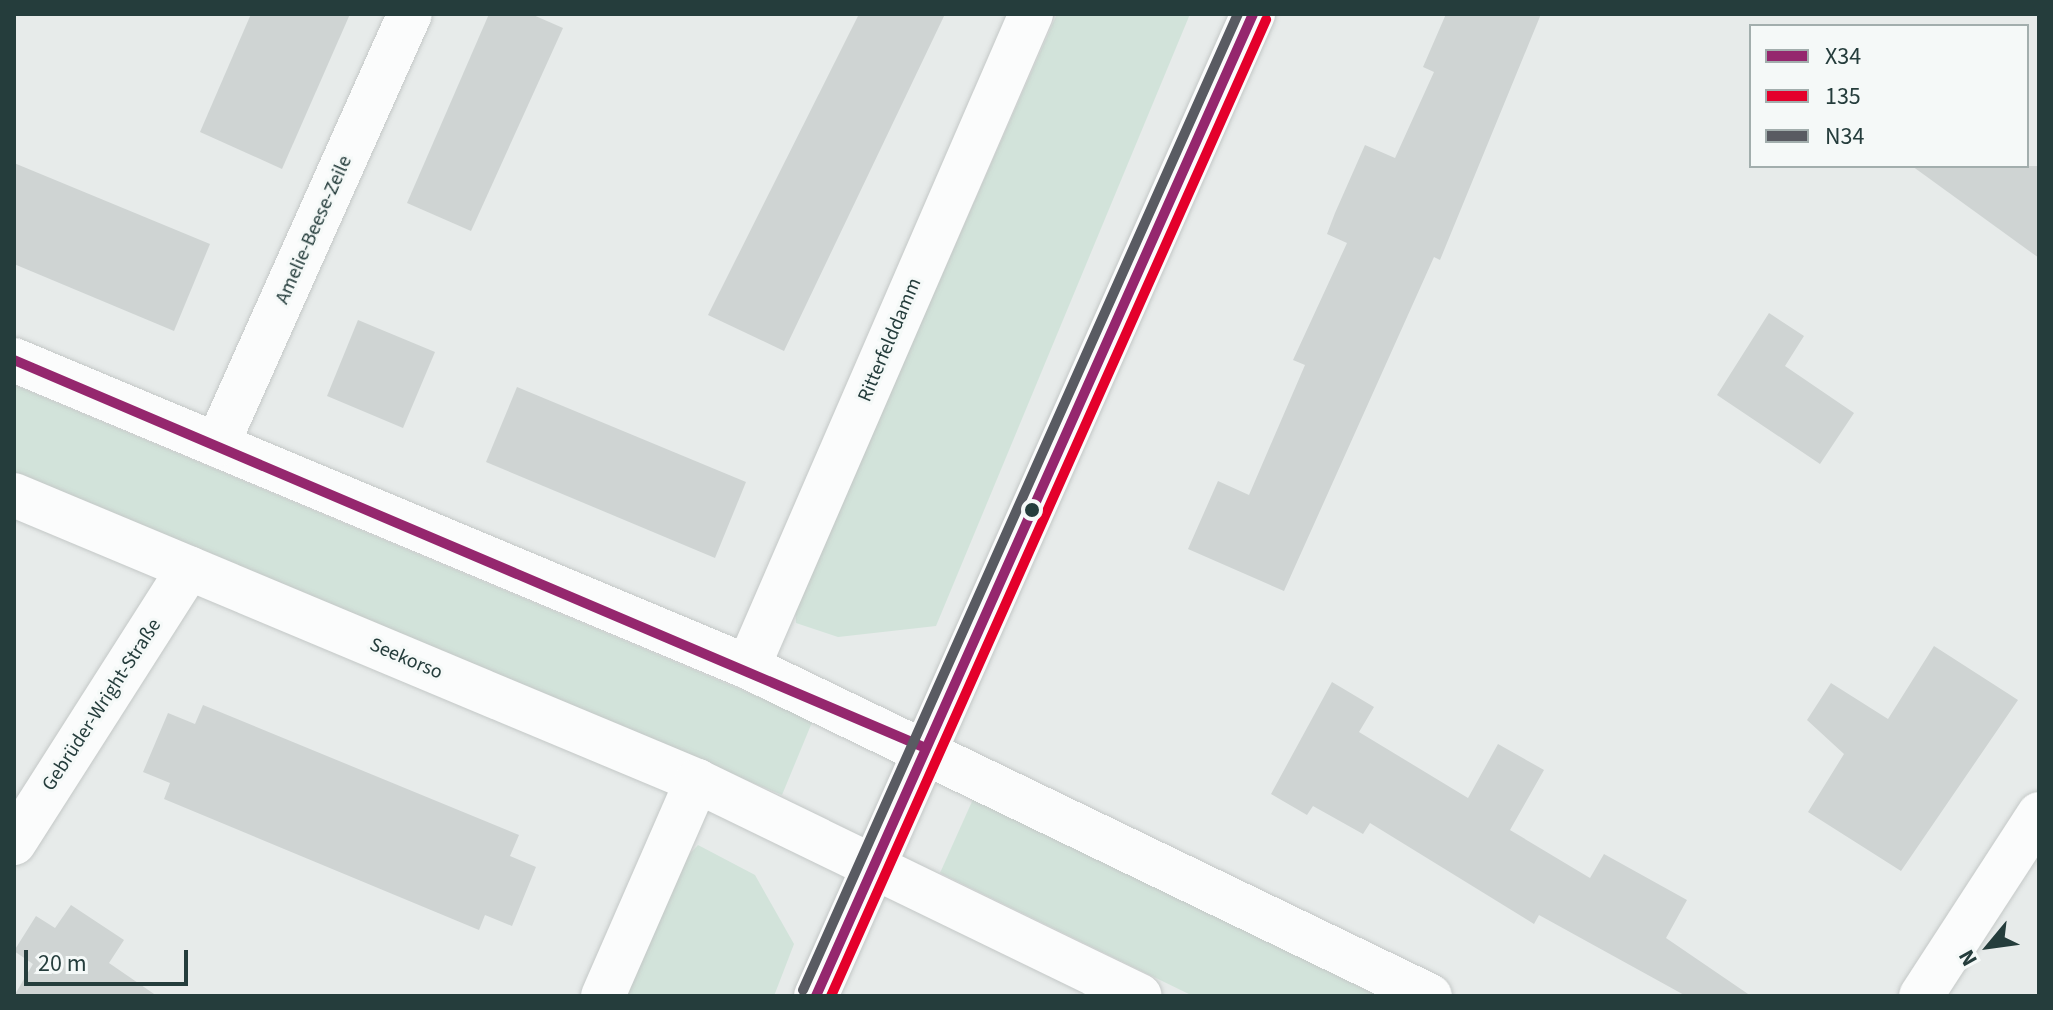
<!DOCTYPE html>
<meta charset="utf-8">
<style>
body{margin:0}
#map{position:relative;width:2053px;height:1010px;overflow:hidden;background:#e7ebea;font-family:"Source Sans 3",sans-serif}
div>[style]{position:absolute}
.green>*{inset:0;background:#d2e3da}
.building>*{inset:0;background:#cfd4d3}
.roads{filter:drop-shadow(0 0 2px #c4c8c7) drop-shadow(0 0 2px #c4c8c7)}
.street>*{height:44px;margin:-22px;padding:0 22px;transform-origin:22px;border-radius:22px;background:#fbfcfc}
.secondary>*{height:44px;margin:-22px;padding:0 22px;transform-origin:22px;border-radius:22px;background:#fbfcfc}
.bus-1>*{height:10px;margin:-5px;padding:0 5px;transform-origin:5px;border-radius:5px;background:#95276e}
.bus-2>*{height:10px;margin:-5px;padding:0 5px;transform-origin:5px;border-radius:5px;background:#e4002b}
.bus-3>*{height:10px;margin:-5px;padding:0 5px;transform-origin:5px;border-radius:5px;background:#595b62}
.dots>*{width:22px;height:22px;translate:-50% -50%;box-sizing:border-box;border:4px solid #f5f9f8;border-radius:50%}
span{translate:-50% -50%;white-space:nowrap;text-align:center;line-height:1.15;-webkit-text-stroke:6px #f5f9f8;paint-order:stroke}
.street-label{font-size:20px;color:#253d3c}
.frame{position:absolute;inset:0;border:16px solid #253d3c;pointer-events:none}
.legend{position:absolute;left:1749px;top:24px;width:280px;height:144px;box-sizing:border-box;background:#f5f9f8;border:2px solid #a2aead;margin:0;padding:10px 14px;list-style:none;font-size:24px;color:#253d3c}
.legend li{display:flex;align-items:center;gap:16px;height:40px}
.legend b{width:40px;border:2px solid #a2aead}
.north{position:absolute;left:1949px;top:906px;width:80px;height:80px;-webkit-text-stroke:6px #f5f9f8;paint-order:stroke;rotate:241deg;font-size:22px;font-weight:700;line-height:32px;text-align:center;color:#253d3c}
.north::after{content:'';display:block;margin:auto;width:28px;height:36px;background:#253d3c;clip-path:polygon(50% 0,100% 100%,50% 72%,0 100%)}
.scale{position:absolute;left:24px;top:950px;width:164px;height:36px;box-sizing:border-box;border:4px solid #253d3c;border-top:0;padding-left:10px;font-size:24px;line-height:28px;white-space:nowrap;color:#253d3c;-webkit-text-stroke:6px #f5f9f8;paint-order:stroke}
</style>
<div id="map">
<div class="green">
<div style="clip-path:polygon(1057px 14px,1190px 14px,936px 626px,838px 637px,796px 623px,795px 609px)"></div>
<div style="clip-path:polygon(14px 385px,813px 720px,782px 795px,14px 473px)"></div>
<div style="clip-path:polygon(974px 797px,1171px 893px,1378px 996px,1193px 996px,940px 873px)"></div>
<div style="clip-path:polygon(698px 845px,755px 875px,794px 944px,774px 996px,625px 996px,685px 859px)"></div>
</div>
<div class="building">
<div style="clip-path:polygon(251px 14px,350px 14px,282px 169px,200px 132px)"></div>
<div style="clip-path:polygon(489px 14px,531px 14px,563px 28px,471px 231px,407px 203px)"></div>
<div style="clip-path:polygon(859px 14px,945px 14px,784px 351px,708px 315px)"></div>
<div style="clip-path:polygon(1446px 14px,1541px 14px,1440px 260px,1434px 257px,1284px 591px,1188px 549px,1218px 481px,1249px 495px,1305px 365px,1293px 360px,1347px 243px,1327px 234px,1335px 213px,1365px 145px,1395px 158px,1434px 72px,1423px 67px)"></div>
<div style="clip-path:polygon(14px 163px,210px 244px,174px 331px,14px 264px)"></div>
<div style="clip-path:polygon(1912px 166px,2039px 166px,2039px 258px)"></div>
<div style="clip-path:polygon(1769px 313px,1804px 336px,1785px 366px,1854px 413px,1820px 464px,1717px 395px)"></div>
<div style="clip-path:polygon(358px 320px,435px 352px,403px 428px,327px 396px)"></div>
<div style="clip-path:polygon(517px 387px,746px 482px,715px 558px,486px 462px)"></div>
<div style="clip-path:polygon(1934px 646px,2018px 700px,1901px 871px,1808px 812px,1844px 754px,1807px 720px,1831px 683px,1888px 719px)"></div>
<div style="clip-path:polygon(1332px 682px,1374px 707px,1359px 732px,1468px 798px,1498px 744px,1544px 770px,1510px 830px,1590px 878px,1604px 854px,1687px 900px,1666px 938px,1751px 996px,1686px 996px,1539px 915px,1534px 924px,1370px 823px,1363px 834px,1313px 806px,1307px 815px,1271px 794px)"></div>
<div style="clip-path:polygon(203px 705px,519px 835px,510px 856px,536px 867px,512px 926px,485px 915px,479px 930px,164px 799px,170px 783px,143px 772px,168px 713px,195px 724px)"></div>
<div style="clip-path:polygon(71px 905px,124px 940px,109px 963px,157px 996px,14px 996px,33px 964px,14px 951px,36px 916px,55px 928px)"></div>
</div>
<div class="roads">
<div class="street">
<div style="left:14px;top:360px;width:796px;rotate:22.7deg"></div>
<div style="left:748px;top:667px;width:757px;rotate:25.75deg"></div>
<div style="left:217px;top:445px;width:472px;rotate:-65.9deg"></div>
<div style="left:14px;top:495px;width:740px;rotate:22.72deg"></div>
<div style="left:697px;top:781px;width:492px;rotate:25.9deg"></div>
<div style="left:748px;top:667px;width:712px;rotate:-66.57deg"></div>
<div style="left:14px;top:843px;width:326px;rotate:-57.5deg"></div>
<div style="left:603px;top:996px;width:235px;rotate:-66.4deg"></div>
<div style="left:1921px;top:996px;width:217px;rotate:-57deg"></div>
</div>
<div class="secondary">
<div style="left:816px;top:996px;width:1075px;rotate:-66.01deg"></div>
</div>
</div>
<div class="bus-1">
<div style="left:14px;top:360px;width:986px;rotate:23.05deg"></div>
<div style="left:816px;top:996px;width:1075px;rotate:-66.01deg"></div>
</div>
<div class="bus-2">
<div style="left:831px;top:996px;width:1069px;rotate:-65.98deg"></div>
</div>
<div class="bus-3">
<div style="left:803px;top:990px;width:1069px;rotate:-65.98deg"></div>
</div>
<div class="dots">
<div style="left:1032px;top:510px;background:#253d3c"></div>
</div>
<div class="street-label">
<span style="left:314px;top:230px;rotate:-66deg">Amelie-Beese-Zeile</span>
<span style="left:890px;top:340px;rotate:-67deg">Ritterfelddamm</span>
<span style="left:406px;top:659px;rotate:23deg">Seekorso</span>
<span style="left:102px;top:705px;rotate:-57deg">Gebrüder-Wright-Straße</span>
</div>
<div class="frame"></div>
<ul class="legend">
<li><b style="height:10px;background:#95276e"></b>X34</li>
<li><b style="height:10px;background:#e4002b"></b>135</li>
<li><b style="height:10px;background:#595b62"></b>N34</li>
</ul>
<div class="north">N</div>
<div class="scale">20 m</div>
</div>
